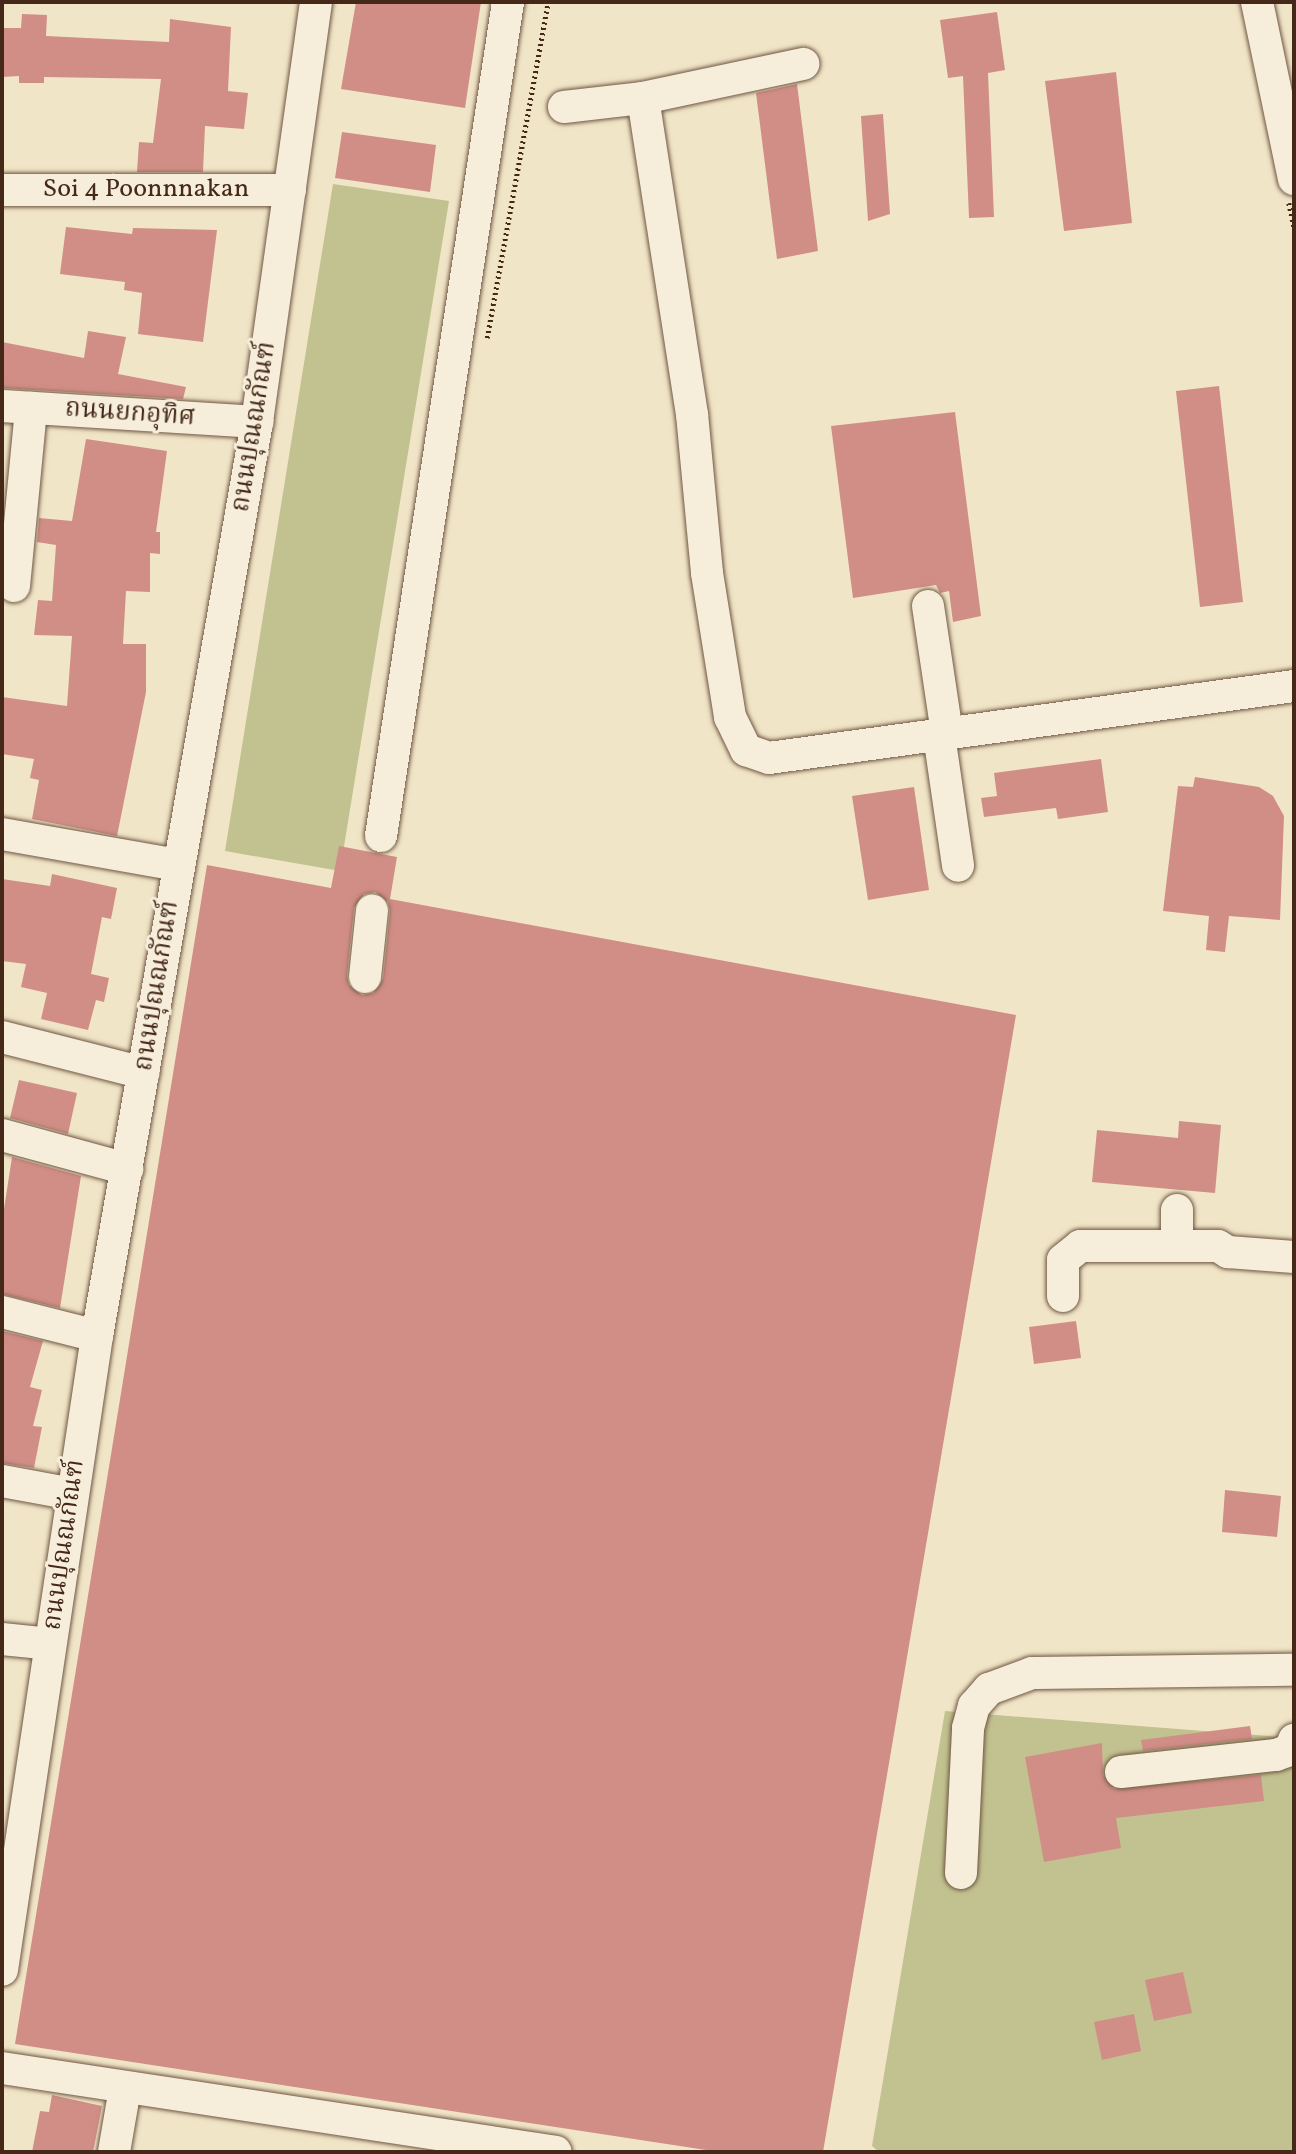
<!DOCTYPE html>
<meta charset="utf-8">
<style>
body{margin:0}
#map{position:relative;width:1296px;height:2154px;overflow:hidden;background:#f1e5c7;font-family:Vollkorn,"Noto Serif Thai",serif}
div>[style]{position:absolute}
.green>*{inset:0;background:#c2c290}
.building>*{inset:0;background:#d18e86}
.path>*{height:4.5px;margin-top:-2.25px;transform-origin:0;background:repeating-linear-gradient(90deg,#452817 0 2px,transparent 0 5.5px)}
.roads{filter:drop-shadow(0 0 2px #705743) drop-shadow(0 0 2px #705743)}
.minor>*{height:32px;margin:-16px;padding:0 16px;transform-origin:16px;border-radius:16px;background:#f6eedb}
span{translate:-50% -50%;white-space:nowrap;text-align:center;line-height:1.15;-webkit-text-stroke:6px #f6eedb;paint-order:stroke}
.street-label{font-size:26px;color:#452817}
.frame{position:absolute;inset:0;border:4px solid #452817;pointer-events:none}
</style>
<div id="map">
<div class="green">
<div style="clip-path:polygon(333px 184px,449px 201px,340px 871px,225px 851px)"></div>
<div style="clip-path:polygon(945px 1711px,1294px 1738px,1294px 2152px,879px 2152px,872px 2146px)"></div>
</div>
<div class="building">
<div style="clip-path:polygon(356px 2px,481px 2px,465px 108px,341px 89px)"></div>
<div style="clip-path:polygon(997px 12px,1005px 70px,988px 73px,994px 217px,969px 218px,963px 76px,948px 78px,940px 20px)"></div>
<div style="clip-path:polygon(22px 14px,47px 15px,46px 36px,169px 42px,170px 19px,231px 27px,228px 91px,248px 93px,244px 129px,205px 126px,203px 172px,137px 172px,139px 142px,153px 143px,161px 79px,44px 77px,44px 83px,19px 83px,19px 76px,2px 77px,2px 28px,21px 28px)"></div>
<div style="clip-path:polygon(1116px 72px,1132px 223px,1064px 231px,1045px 81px)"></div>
<div style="clip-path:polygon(797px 84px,818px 251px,777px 259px,756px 93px)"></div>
<div style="clip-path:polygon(883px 114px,890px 214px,868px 221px,861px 116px)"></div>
<div style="clip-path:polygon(342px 132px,436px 145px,430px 192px,335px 178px)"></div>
<div style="clip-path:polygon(66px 227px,132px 234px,133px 228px,217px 230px,203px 342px,138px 334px,142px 293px,124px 290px,125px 282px,60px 274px)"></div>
<div style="clip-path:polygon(88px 331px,126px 337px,118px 374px,186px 387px,183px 399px,2px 388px,2px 342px,84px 358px)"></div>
<div style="clip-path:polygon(1219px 386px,1243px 602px,1200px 607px,1176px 391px)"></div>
<div style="clip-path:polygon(955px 412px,981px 616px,953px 622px,949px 591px,940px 593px,936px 585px,853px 598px,831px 426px)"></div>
<div style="clip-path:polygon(86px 439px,167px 451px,156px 532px,160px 532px,160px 554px,150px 553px,150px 592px,126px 591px,123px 644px,146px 644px,146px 692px,117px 836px,32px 819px,39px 780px,30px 778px,34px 759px,2px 754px,2px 697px,67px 706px,72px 636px,34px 635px,38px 600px,52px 601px,56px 545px,37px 542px,39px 518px,72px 521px)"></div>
<div style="clip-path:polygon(1101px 759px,1108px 812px,1058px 819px,1056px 808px,984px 817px,981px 798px,997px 796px,994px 773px)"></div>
<div style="clip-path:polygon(1195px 777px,1259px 787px,1273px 796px,1284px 816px,1280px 920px,1229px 916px,1225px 952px,1206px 950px,1209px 916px,1163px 911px,1178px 786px,1193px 787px)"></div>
<div style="clip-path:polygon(914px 787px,929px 890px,868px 900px,852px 796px)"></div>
<div style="clip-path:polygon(evenodd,339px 846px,397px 857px,390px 899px,1016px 1015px,823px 2152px,719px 2152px,15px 2044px,207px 865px,331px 888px,339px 846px,375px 892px,388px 902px,390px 911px,383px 979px,373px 993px,362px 995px,349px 985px,347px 976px,354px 908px,364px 894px,375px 892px)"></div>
<div style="clip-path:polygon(52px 874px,117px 888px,111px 919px,102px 917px,91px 974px,109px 978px,104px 1002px,96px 1000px,88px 1030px,41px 1019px,47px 993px,21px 987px,26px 964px,2px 961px,2px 879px,50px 886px)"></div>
<div style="clip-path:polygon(19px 1080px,77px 1093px,68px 1134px,10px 1118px)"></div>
<div style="clip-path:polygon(1179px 1121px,1221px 1125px,1215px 1193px,1092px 1182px,1097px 1130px,1178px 1138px)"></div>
<div style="clip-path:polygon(12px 1157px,81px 1176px,60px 1308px,2px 1294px,2px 1222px)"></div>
<div style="clip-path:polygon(1076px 1321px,1081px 1358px,1034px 1364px,1029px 1327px)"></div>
<div style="clip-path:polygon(2px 1331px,43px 1341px,30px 1387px,42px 1390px,33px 1426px,42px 1427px,34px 1468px,2px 1463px)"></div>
<div style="clip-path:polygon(1225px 1490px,1281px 1496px,1277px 1537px,1222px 1532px)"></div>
<div style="clip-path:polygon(1250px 1726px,1252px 1739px,1143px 1751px,1141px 1740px)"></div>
<div style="clip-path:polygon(1102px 1743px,1103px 1775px,1114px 1789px,1261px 1775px,1264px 1801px,1116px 1818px,1121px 1848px,1044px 1862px,1025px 1757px)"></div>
<div style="clip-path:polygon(1183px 1972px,1192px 2013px,1154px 2021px,1145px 1980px)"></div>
<div style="clip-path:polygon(1134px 2014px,1141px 2051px,1102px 2060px,1094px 2022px)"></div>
<div style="clip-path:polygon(52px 2095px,102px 2106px,93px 2152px,32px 2152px,40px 2111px,49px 2112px)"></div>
</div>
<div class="path">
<div style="left:1289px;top:203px;width:24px;rotate:78deg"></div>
<div style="left:487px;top:338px;width:341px;rotate:-79.7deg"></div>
</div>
<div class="roads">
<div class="minor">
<div style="left:1257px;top:2px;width:181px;rotate:78.2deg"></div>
<div style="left:643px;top:98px;width:320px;rotate:81.2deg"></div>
<div style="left:692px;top:414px;width:160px;rotate:84.6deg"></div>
<div style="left:707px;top:573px;width:146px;rotate:80.9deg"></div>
<div style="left:730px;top:717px;width:37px;rotate:64deg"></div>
<div style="left:746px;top:750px;width:24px;rotate:19deg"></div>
<div style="left:769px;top:758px;width:530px;rotate:-7.81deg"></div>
<div style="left:564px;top:107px;width:80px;rotate:-6.5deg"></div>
<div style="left:643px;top:98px;width:164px;rotate:-12deg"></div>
<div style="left:2px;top:190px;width:288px"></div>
<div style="left:2px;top:406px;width:256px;rotate:3.6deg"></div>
<div style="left:14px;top:586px;width:179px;rotate:-84.5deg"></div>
<div style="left:928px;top:606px;width:128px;rotate:81.5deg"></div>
<div style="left:939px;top:735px;width:132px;rotate:81.7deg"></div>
<div style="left:2px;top:834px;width:178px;rotate:10deg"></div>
<div style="left:381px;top:836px;width:844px;rotate:-81.34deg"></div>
<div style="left:365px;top:977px;width:67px;rotate:-84deg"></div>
<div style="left:2px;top:1037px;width:146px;rotate:14.3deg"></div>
<div style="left:2px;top:1135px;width:130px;rotate:15.2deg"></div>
<div style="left:1177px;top:1246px;width:36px;rotate:-90deg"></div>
<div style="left:1063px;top:1296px;width:36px;rotate:-90deg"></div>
<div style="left:1063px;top:1260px;width:22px;rotate:-39deg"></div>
<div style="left:1080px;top:1246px;width:138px"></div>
<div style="left:1218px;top:1246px;width:12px;rotate:31deg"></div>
<div style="left:1228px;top:1252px;width:66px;rotate:4.3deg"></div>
<div style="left:2px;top:1312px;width:98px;rotate:14.2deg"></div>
<div style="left:2px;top:1481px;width:71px;rotate:10.5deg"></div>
<div style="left:2px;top:1639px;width:48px;rotate:5.9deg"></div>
<div style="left:1121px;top:1772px;width:156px;rotate:-6.3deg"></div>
<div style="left:1276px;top:1755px;width:15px;rotate:-20deg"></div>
<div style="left:1290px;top:1750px;width:11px;rotate:-68deg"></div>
<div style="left:961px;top:1873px;width:145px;rotate:-87.2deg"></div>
<div style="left:968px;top:1728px;width:23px;rotate:-75deg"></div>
<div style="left:974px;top:1706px;width:23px;rotate:-49deg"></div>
<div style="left:989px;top:1689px;width:46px;rotate:-20.4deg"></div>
<div style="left:1032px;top:1673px;width:262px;rotate:-0.7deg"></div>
<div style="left:2px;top:1970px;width:641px;rotate:-81.48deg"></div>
<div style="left:97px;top:1336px;width:928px;rotate:-80.07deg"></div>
<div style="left:257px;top:422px;width:424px;rotate:-82deg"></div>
<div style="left:2px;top:2068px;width:560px;rotate:8.62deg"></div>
<div style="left:114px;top:2152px;width:65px;rotate:-80.2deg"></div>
</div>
</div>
<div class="street-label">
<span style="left:146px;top:190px">Soi 4 Poonnnakan</span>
<span style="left:130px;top:414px;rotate:4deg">ถนนยกอุทิศ</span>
<span style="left:255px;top:427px;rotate:-81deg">ถนนปุณณกัณฑ์</span>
<span style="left:158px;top:986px;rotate:-81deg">ถนนปุณณกัณฑ์</span>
<span style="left:65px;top:1545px;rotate:-82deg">ถนนปุณณกัณฑ์</span>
</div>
<div class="frame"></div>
</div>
